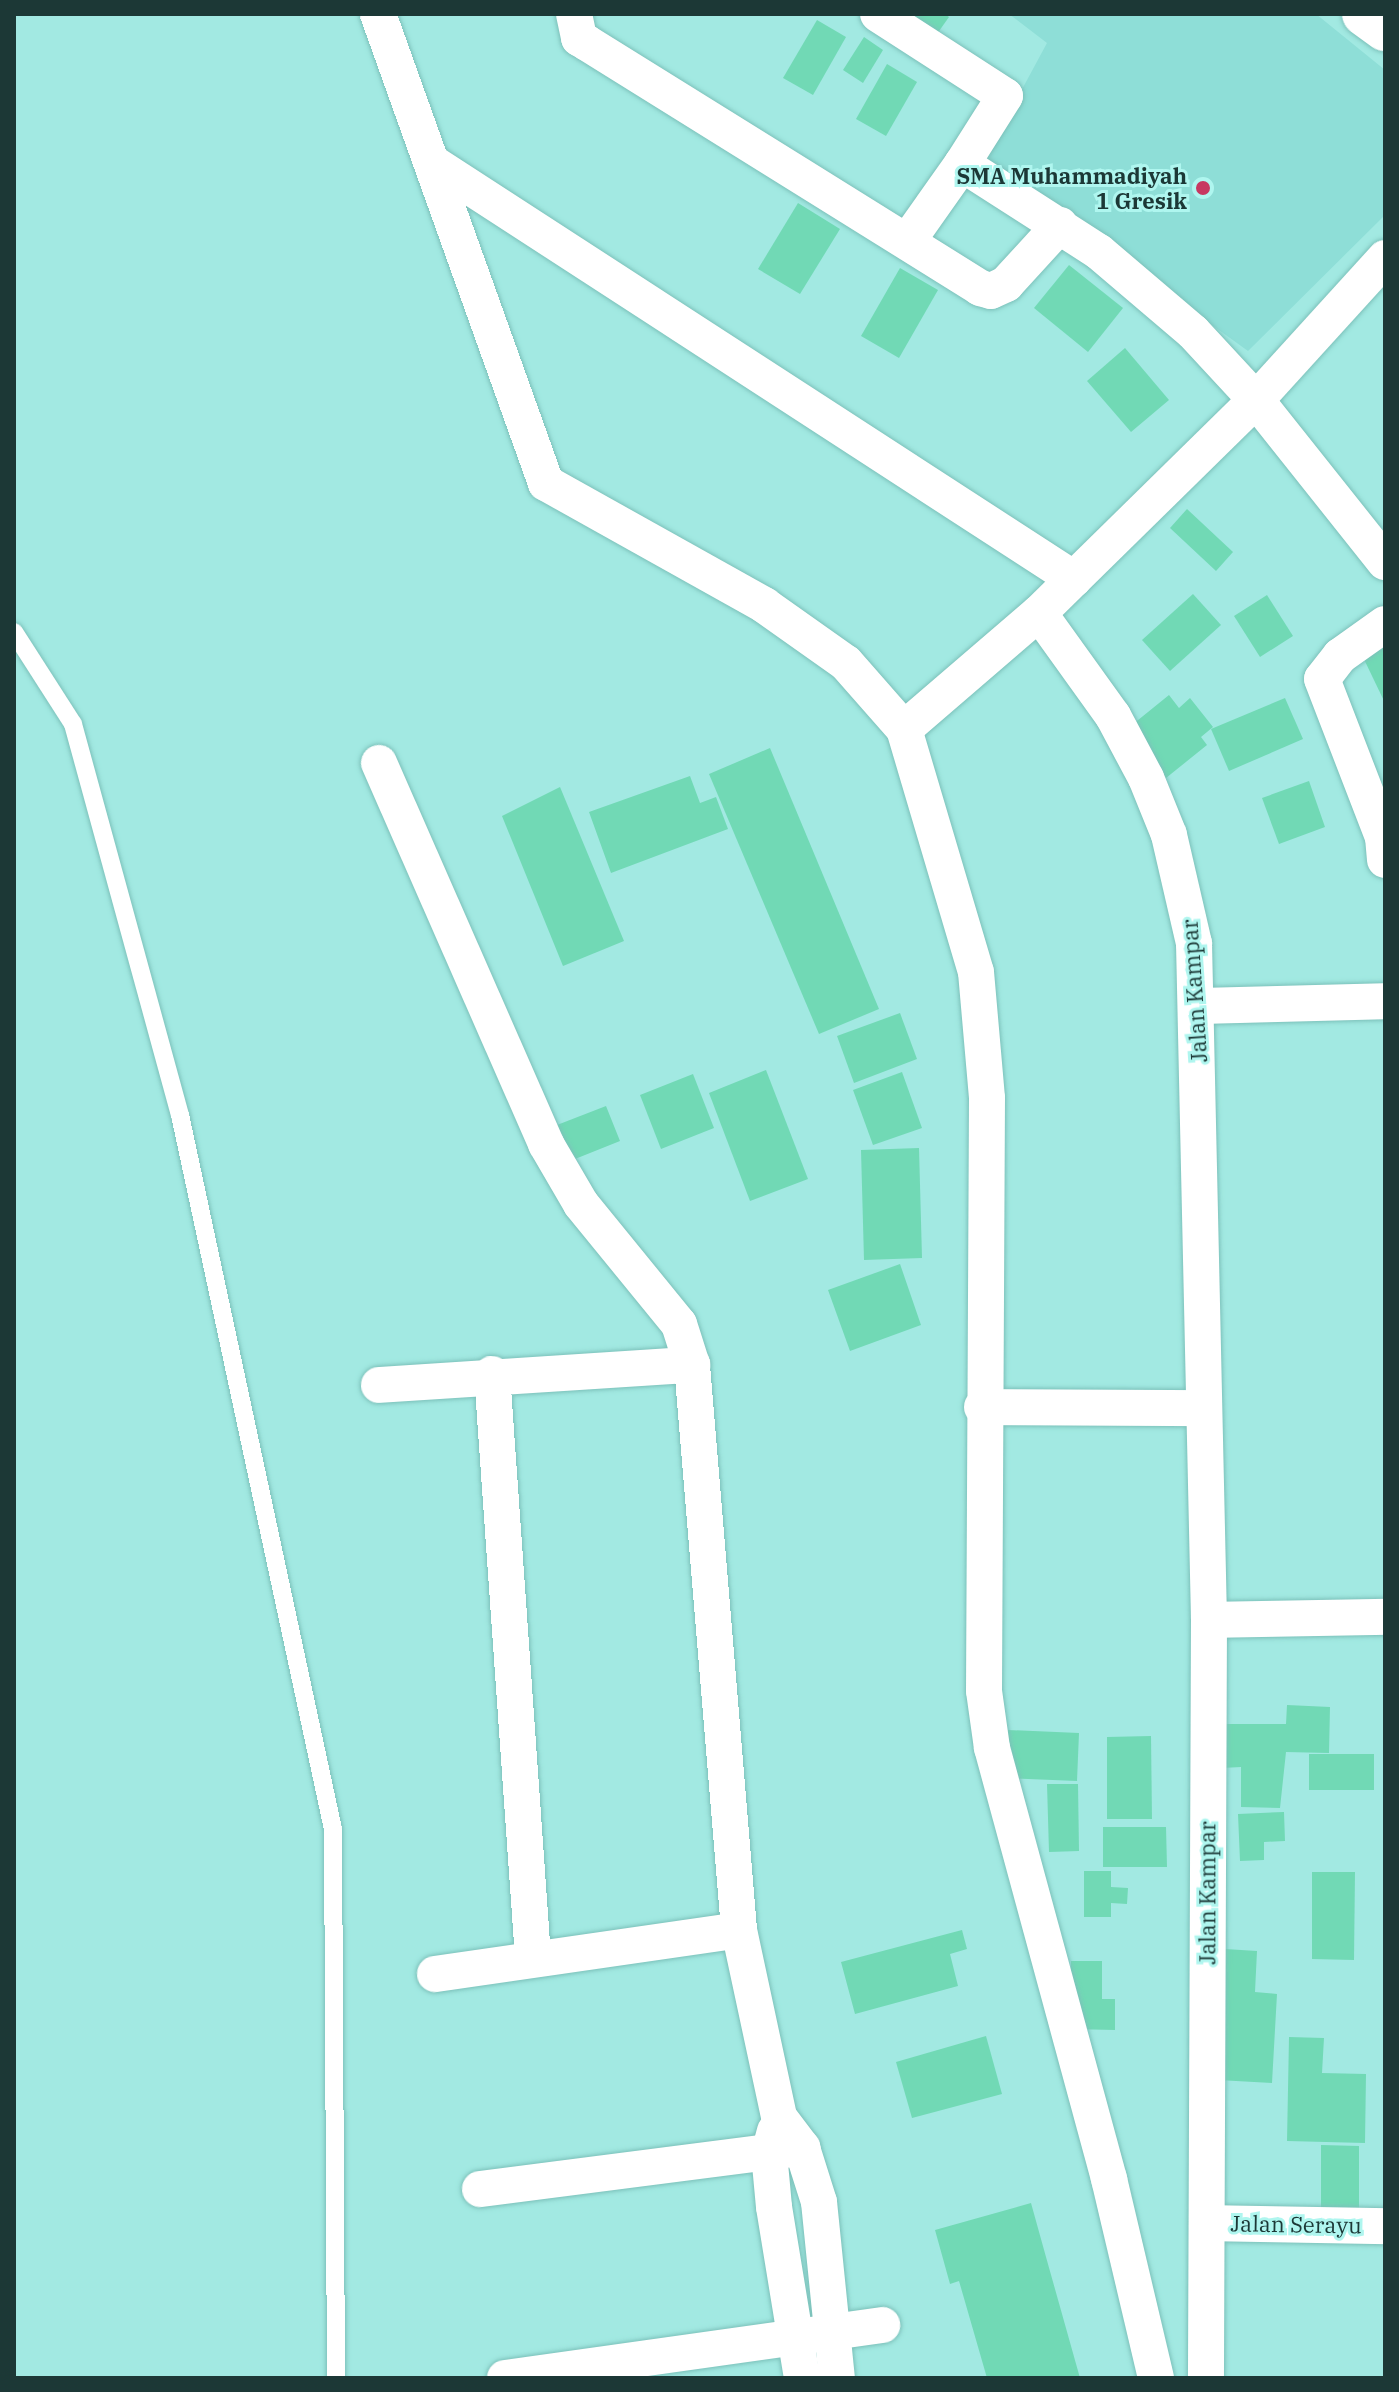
<!DOCTYPE html>
<style>
body{margin:0}
#map{position:relative;width:1399px;height:2392px;overflow:hidden;background:#a2e9e2;font-family:"IBM Plex Serif",serif}
div>[style]{position:absolute}
.built>*{inset:0;background:#8eded7}
.building>*{inset:0;background:#71d9b5}
.roads{filter:drop-shadow(0 0 2px #7cc1ba) drop-shadow(0 0 2px #7cc1ba)}
.service>*{height:18px;margin:-9px;padding:0 9px;transform-origin:9px;border-radius:9px;background:#fff}
.minor>*{height:36px;margin:-18px;padding:0 18px;transform-origin:18px;border-radius:18px;background:#fff}
.secondary>*{height:44px;margin:-22px;padding:0 22px;transform-origin:22px;border-radius:22px;background:#fff}
.dots>*{width:22px;height:22px;translate:-50% -50%;box-sizing:border-box;border:4px solid #aff6ef;border-radius:50%}
span{translate:-50% -50%;white-space:nowrap;text-align:center;line-height:1.15;-webkit-text-stroke:6px #aff6ef;paint-order:stroke}
.poi-label{font-size:22px;color:#1c3836;font-weight:700}
.right{translate:-100% -50%;text-align:right}
.street-label{font-size:22px;color:#1c3836}
.frame{position:absolute;inset:0;border:16px solid #1c3836;pointer-events:none}
</style>
<div id="map">
<div class="built">
<div style="clip-path:polygon(1009px 14px,1316px 14px,1385px 70px,1385px 215px,1248px 351px,984px 160px,1047px 43px)"></div>
</div>
<div class="building">
<div style="clip-path:polygon(895px 14px,945px 14px,949px 17px,932px 41px)"></div>
<div style="clip-path:polygon(817px 20px,846px 37px,813px 95px,783px 78px)"></div>
<div style="clip-path:polygon(864px 37px,883px 50px,863px 83px,843px 70px)"></div>
<div style="clip-path:polygon(887px 64px,917px 82px,886px 136px,856px 119px)"></div>
<div style="clip-path:polygon(798px 203px,840px 229px,800px 294px,758px 269px)"></div>
<div style="clip-path:polygon(1069px 265px,1123px 308px,1088px 352px,1034px 308px)"></div>
<div style="clip-path:polygon(900px 268px,938px 290px,899px 358px,861px 336px)"></div>
<div style="clip-path:polygon(1125px 348px,1169px 400px,1131px 432px,1087px 381px)"></div>
<div style="clip-path:polygon(1187px 509px,1233px 552px,1216px 571px,1170px 528px)"></div>
<div style="clip-path:polygon(1193px 594px,1221px 625px,1170px 671px,1142px 640px)"></div>
<div style="clip-path:polygon(1267px 595px,1293px 636px,1260px 657px,1234px 616px)"></div>
<div style="clip-path:polygon(1385px 641px,1385px 703px,1361px 653px)"></div>
<div style="clip-path:polygon(1169px 695px,1179px 708px,1190px 698px,1213px 727px,1201px 737px,1207px 745px,1166px 778px,1127px 729px)"></div>
<div style="clip-path:polygon(1285px 698px,1303px 739px,1229px 771px,1211px 729px)"></div>
<div style="clip-path:polygon(770px 748px,879px 1009px,819px 1034px,709px 774px)"></div>
<div style="clip-path:polygon(690px 776px,700px 803px,716px 797px,728px 829px,611px 873px,589px 812px)"></div>
<div style="clip-path:polygon(1309px 781px,1325px 827px,1279px 844px,1262px 798px)"></div>
<div style="clip-path:polygon(560px 787px,624px 941px,563px 966px,502px 816px)"></div>
<div style="clip-path:polygon(900px 1013px,917px 1059px,854px 1083px,837px 1036px)"></div>
<div style="clip-path:polygon(766px 1070px,808px 1179px,750px 1201px,709px 1093px)"></div>
<div style="clip-path:polygon(902px 1072px,922px 1128px,873px 1145px,853px 1090px)"></div>
<div style="clip-path:polygon(693px 1074px,714px 1128px,661px 1149px,640px 1095px)"></div>
<div style="clip-path:polygon(606px 1106px,620px 1141px,570px 1161px,557px 1125px)"></div>
<div style="clip-path:polygon(919px 1148px,922px 1258px,864px 1260px,861px 1150px)"></div>
<div style="clip-path:polygon(900px 1264px,921px 1325px,850px 1351px,828px 1290px)"></div>
<div style="clip-path:polygon(1287px 1705px,1330px 1707px,1329px 1753px,1286px 1752px,1280px 1808px,1241px 1807px,1241px 1767px,1222px 1768px,1223px 1724px,1286px 1724px)"></div>
<div style="clip-path:polygon(1008px 1730px,1079px 1733px,1077px 1781px,1006px 1778px)"></div>
<div style="clip-path:polygon(1151px 1736px,1152px 1819px,1107px 1819px,1107px 1737px)"></div>
<div style="clip-path:polygon(1309px 1754px,1374px 1754px,1374px 1790px,1309px 1790px)"></div>
<div style="clip-path:polygon(1047px 1784px,1078px 1784px,1079px 1851px,1049px 1852px)"></div>
<div style="clip-path:polygon(1284px 1812px,1285px 1841px,1264px 1842px,1264px 1860px,1240px 1861px,1238px 1814px)"></div>
<div style="clip-path:polygon(1103px 1827px,1166px 1827px,1167px 1867px,1103px 1867px)"></div>
<div style="clip-path:polygon(1084px 1871px,1111px 1871px,1111px 1887px,1128px 1888px,1127px 1904px,1111px 1903px,1111px 1917px,1084px 1917px)"></div>
<div style="clip-path:polygon(1312px 1872px,1355px 1872px,1354px 1960px,1312px 1959px)"></div>
<div style="clip-path:polygon(962px 1930px,967px 1949px,950px 1954px,958px 1986px,855px 2014px,841px 1962px)"></div>
<div style="clip-path:polygon(1225px 1949px,1257px 1951px,1255px 1992px,1277px 1994px,1272px 2083px,1218px 2080px)"></div>
<div style="clip-path:polygon(1071px 1961px,1102px 1961px,1102px 1999px,1115px 1999px,1115px 2030px,1071px 2029px)"></div>
<div style="clip-path:polygon(986px 2036px,1002px 2094px,912px 2118px,896px 2062px)"></div>
<div style="clip-path:polygon(1289px 2037px,1324px 2038px,1322px 2073px,1366px 2074px,1365px 2143px,1287px 2141px)"></div>
<div style="clip-path:polygon(1321px 2145px,1359px 2146px,1359px 2213px,1321px 2213px)"></div>
<div style="clip-path:polygon(1031px 2203px,1046px 2257px,1080px 2378px,987px 2378px,959px 2281px,950px 2284px,935px 2230px)"></div>
</div>
<div class="roads">
<div class="service">
<div style="left:14px;top:632px;width:109px;rotate:57.3deg"></div>
<div style="left:73px;top:724px;width:405px;rotate:74.7deg"></div>
<div style="left:180px;top:1115px;width:730px;rotate:77.91deg"></div>
<div style="left:333px;top:1829px;width:549px;rotate:89.69deg"></div>
</div>
<div class="minor">
<div style="left:378px;top:14px;width:498px;rotate:70.3deg"></div>
<div style="left:546px;top:483px;width:250px;rotate:29.2deg"></div>
<div style="left:764px;top:605px;width:100px;rotate:35.3deg"></div>
<div style="left:846px;top:663px;width:88px;rotate:48.7deg"></div>
<div style="left:904px;top:729px;width:178px;rotate:-40.7deg"></div>
<div style="left:1039px;top:613px;width:304px;rotate:-44.5deg"></div>
<div style="left:1256px;top:400px;width:192px;rotate:-47.7deg"></div>
<div style="left:574px;top:14px;width:25px;rotate:78deg"></div>
<div style="left:579px;top:38px;width:9px;rotate:32deg"></div>
<div style="left:587px;top:43px;width:463px;rotate:31.9deg"></div>
<div style="left:980px;top:288px;width:11px;rotate:15deg"></div>
<div style="left:991px;top:291px;width:17px;rotate:-25deg"></div>
<div style="left:1006px;top:284px;width:80px;rotate:-47.5deg"></div>
<div style="left:878px;top:14px;width:151px;rotate:32.8deg"></div>
<div style="left:1005px;top:96px;width:80px;rotate:122.3deg"></div>
<div style="left:962px;top:164px;width:163px;rotate:32.7deg"></div>
<div style="left:1099px;top:252px;width:123px;rotate:40.4deg"></div>
<div style="left:1193px;top:332px;width:93px;rotate:47.2deg"></div>
<div style="left:1256px;top:400px;width:207px;rotate:51.5deg"></div>
<div style="left:433px;top:163px;width:764px;rotate:32.98deg"></div>
<div style="left:909px;top:239px;width:92px;rotate:-54.8deg"></div>
<div style="left:1039px;top:613px;width:127px;rotate:54.3deg"></div>
<div style="left:1113px;top:716px;width:70px;rotate:62deg"></div>
<div style="left:1146px;top:778px;width:61px;rotate:68deg"></div>
<div style="left:1169px;top:835px;width:111px;rotate:77deg"></div>
<div style="left:1194px;top:943px;width:677px;rotate:88.73deg"></div>
<div style="left:1209px;top:1620px;width:758px;rotate:90.23deg"></div>
<div style="left:1385px;top:624px;width:55px;rotate:144.6deg"></div>
<div style="left:1340px;top:656px;width:29px;rotate:128deg"></div>
<div style="left:1322px;top:679px;width:169px;rotate:68.9deg"></div>
<div style="left:1383px;top:837px;width:23px;rotate:85deg"></div>
<div style="left:904px;top:729px;width:253px;rotate:73.5deg"></div>
<div style="left:976px;top:972px;width:126px;rotate:85deg"></div>
<div style="left:987px;top:1098px;width:593px;rotate:90.29deg"></div>
<div style="left:984px;top:1691px;width:58px;rotate:82deg"></div>
<div style="left:992px;top:1748px;width:447px;rotate:74.8deg"></div>
<div style="left:1109px;top:2179px;width:204px;rotate:76.7deg"></div>
<div style="left:379px;top:763px;width:416px;rotate:66.3deg"></div>
<div style="left:546px;top:1144px;width:69px;rotate:59.7deg"></div>
<div style="left:581px;top:1204px;width:155px;rotate:50.8deg"></div>
<div style="left:679px;top:1324px;width:43px;rotate:72.4deg"></div>
<div style="left:692px;top:1365px;width:567px;rotate:85.24deg"></div>
<div style="left:739px;top:1930px;width:191px;rotate:77.9deg"></div>
<div style="left:779px;top:2117px;width:39px;rotate:53deg"></div>
<div style="left:802px;top:2148px;width:57px;rotate:72.5deg"></div>
<div style="left:819px;top:2202px;width:177px;rotate:84.2deg"></div>
<div style="left:1199px;top:1006px;width:186px;rotate:-1.5deg"></div>
<div style="left:492px;top:1374px;width:584px;rotate:85.98deg"></div>
<div style="left:379px;top:1385px;width:314px;rotate:-3.7deg"></div>
<div style="left:982px;top:1407px;width:220px;rotate:0.3deg"></div>
<div style="left:1209px;top:1620px;width:176px;rotate:-1deg"></div>
<div style="left:435px;top:1974px;width:307px;rotate:-8.2deg"></div>
<div style="left:775px;top:2131px;width:23px;rotate:105deg"></div>
<div style="left:769px;top:2153px;width:54px;rotate:84.7deg"></div>
<div style="left:774px;top:2207px;width:173px;rotate:80.7deg"></div>
<div style="left:480px;top:2189px;width:325px;rotate:-7.3deg"></div>
<div style="left:1207px;top:2223px;width:178px;rotate:1deg"></div>
<div style="left:505px;top:2378px;width:381px;rotate:-8deg"></div>
</div>
<div class="secondary">
<div style="left:1364px;top:14px;width:26px;rotate:36deg"></div>
</div>
</div>
<div class="dots">
<div style="left:1203px;top:188px;background:#c73861"></div>
</div>
<div class="poi-label">
<span class="right" style="left:1187px;top:188px">SMA Muhammadiyah<br>1 Gresik</span>
</div>
<div class="street-label">
<span style="left:1194px;top:991px;rotate:-94deg">Jalan Kampar</span>
<span style="left:1207px;top:1893px;rotate:-90deg">Jalan Kampar</span>
<span style="left:1296px;top:2224px;rotate:1deg">Jalan Serayu</span>
</div>
<div class="frame"></div>
</div>
